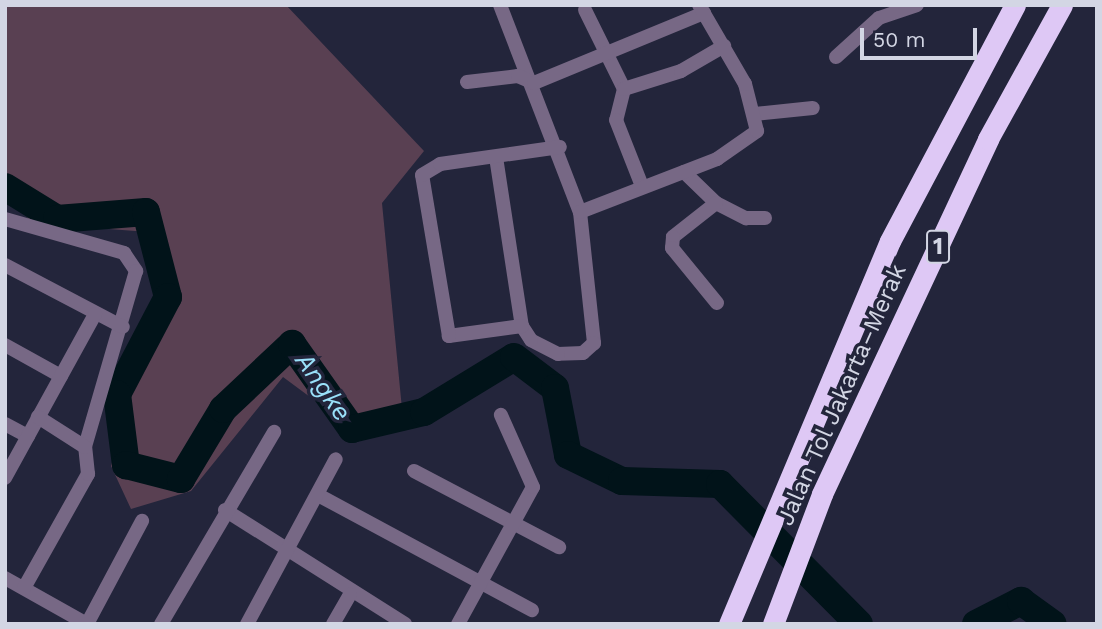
<!DOCTYPE html>
<meta charset="utf-8">
<style>
body{margin:0}
#map{position:relative;width:1102px;height:629px;overflow:hidden;background:#23253b;font-family:"Work Sans",sans-serif}
div>[style]{position:absolute}
.green>*{inset:0;background:#594052}
.river>*{height:28px;margin:-14px;padding:0 14px;transform-origin:14px;border-radius:14px;background:#011319}
.street>*{height:14px;margin:-7px;padding:0 7px;transform-origin:7px;border-radius:7px;background:#776885}
.highway>*{height:21px;margin:-10.5px;padding:0 10.5px;transform-origin:10.5px;border-radius:10.5px;background:#dec8f5}
span{translate:-50% -50%;white-space:nowrap;text-align:center;line-height:1.15;-webkit-text-stroke:7px #23253b;paint-order:stroke}
.shield-label span{padding:2px 5px;background:#23253b;border:2px solid;border-radius:5px;-webkit-text-stroke-width:0}
.shield-label{font-size:23px;color:#d3d6e4;font-weight:700}
.street-label{font-size:24px;color:#d3d6e4}
.water-label{font-size:26px;color:#9ae1fa;font-style:italic}
.frame{position:absolute;inset:0;border:7px solid #d3d6e4;pointer-events:none}
.scale{position:absolute;left:860px;top:28px;width:117px;height:32px;box-sizing:border-box;border:4px solid #d3d6e4;border-top:0;padding-left:9px;font-size:21px;line-height:24px;white-space:nowrap;color:#d3d6e4;-webkit-text-stroke:5px #23253b;paint-order:stroke}
</style>
<div id="map">
<div class="green">
<div style="clip-path:polygon(5px 5px,286px 5px,424px 151px,382px 203px,403px 419px,360px 434px,283px 377px,191px 491px,131px 509px,111px 466px,139px 365px,169px 291px,148px 232px,31px 223px,5px 181px)"></div>
</div>
<div class="river">
<div style="left:5px;top:187px;width:61px;rotate:31.6deg"></div>
<div style="left:57px;top:219px;width:89px;rotate:-4.5deg"></div>
<div style="left:146px;top:212px;width:88px;rotate:75.5deg"></div>
<div style="left:168px;top:297px;width:110px;rotate:117.7deg"></div>
<div style="left:117px;top:394px;width:72px;rotate:82.8deg"></div>
<div style="left:126px;top:465px;width:57px;rotate:14.3deg"></div>
<div style="left:181px;top:479px;width:82px;rotate:-59deg"></div>
<div style="left:223px;top:409px;width:95px;rotate:-43.3deg"></div>
<div style="left:292px;top:344px;width:104px;rotate:54.8deg"></div>
<div style="left:352px;top:429px;width:74px;rotate:-13.3deg"></div>
<div style="left:424px;top:412px;width:105px;rotate:-31.4deg"></div>
<div style="left:514px;top:357px;width:51px;rotate:37.1deg"></div>
<div style="left:555px;top:388px;width:68px;rotate:79deg"></div>
<div style="left:568px;top:455px;width:60px;rotate:25.7deg"></div>
<div style="left:622px;top:481px;width:98px;rotate:1.8deg"></div>
<div style="left:720px;top:484px;width:197px;rotate:45.2deg"></div>
<div style="left:976px;top:624px;width:51px;rotate:-27.1deg"></div>
<div style="left:1021px;top:601px;width:39px;rotate:36deg"></div>
</div>
<div class="street">
<div style="left:500px;top:5px;width:222px;rotate:68.9deg"></div>
<div style="left:580px;top:212px;width:132px;rotate:83.9deg"></div>
<div style="left:594px;top:343px;width:15px;rotate:138deg"></div>
<div style="left:583px;top:353px;width:25px;rotate:178deg"></div>
<div style="left:558px;top:354px;width:30px;rotate:-153deg"></div>
<div style="left:531px;top:340px;width:17px;rotate:-123deg"></div>
<div style="left:585px;top:10px;width:88px;rotate:63.7deg"></div>
<div style="left:624px;top:89px;width:32px;rotate:104deg"></div>
<div style="left:616px;top:120px;width:71px;rotate:68.5deg"></div>
<div style="left:836px;top:57px;width:58px;rotate:-42.2deg"></div>
<div style="left:879px;top:18px;width:40px;rotate:-18.9deg"></div>
<div style="left:467px;top:82px;width:51px;rotate:-6.7deg"></div>
<div style="left:518px;top:76px;width:17px;rotate:24deg"></div>
<div style="left:534px;top:83px;width:184px;rotate:-22.4deg"></div>
<div style="left:624px;top:89px;width:60px;rotate:-17.5deg"></div>
<div style="left:681px;top:71px;width:50px;rotate:-30.2deg"></div>
<div style="left:755px;top:114px;width:58px;rotate:-5.9deg"></div>
<div style="left:496px;top:157px;width:171px;rotate:81.3deg"></div>
<div style="left:684px;top:172px;width:45px;rotate:44.1deg"></div>
<div style="left:716px;top:203px;width:34px;rotate:27deg"></div>
<div style="left:746px;top:218px;width:19px"></div>
<div style="left:716px;top:203px;width:55px;rotate:141.7deg"></div>
<div style="left:673px;top:237px;width:11px;rotate:95deg"></div>
<div style="left:672px;top:248px;width:71px;rotate:50.7deg"></div>
<div style="left:580px;top:212px;width:147px;rotate:-21.1deg"></div>
<div style="left:717px;top:159px;width:49px;rotate:-35deg"></div>
<div style="left:757px;top:131px;width:49px;rotate:-104.3deg"></div>
<div style="left:745px;top:84px;width:91px;rotate:-120.2deg"></div>
<div style="left:5px;top:219px;width:124px;rotate:15.9deg"></div>
<div style="left:124px;top:253px;width:22px;rotate:56deg"></div>
<div style="left:136px;top:271px;width:183px;rotate:106.2deg"></div>
<div style="left:5px;top:265px;width:133px;rotate:27.7deg"></div>
<div style="left:522px;top:326px;width:74px;rotate:172.2deg"></div>
<div style="left:449px;top:336px;width:163px;rotate:-99.5deg"></div>
<div style="left:422px;top:175px;width:21px;rotate:-31deg"></div>
<div style="left:440px;top:164px;width:121px;rotate:-8.1deg"></div>
<div style="left:5px;top:345px;width:64px;rotate:29deg"></div>
<div style="left:5px;top:424px;width:26px;rotate:28deg"></div>
<div style="left:414px;top:471px;width:164px;rotate:27.7deg"></div>
<div style="left:5px;top:478px;width:187px;rotate:-61.2deg"></div>
<div style="left:318px;top:495px;width:243px;rotate:28.3deg"></div>
<div style="left:225px;top:510px;width:213px;rotate:32.3deg"></div>
<div style="left:5px;top:578px;width:94px;rotate:29.3deg"></div>
<div style="left:24px;top:588px;width:131px;rotate:-60.7deg"></div>
<div style="left:88px;top:474px;width:27px;rotate:-96deg"></div>
<div style="left:85px;top:447px;width:56px;rotate:-147.4deg"></div>
<div style="left:87px;top:624px;width:117px;rotate:-61.9deg"></div>
<div style="left:161px;top:624px;width:223px;rotate:-59.5deg"></div>
<div style="left:247px;top:624px;width:187px;rotate:-61.7deg"></div>
<div style="left:333px;top:624px;width:34px;rotate:-60deg"></div>
<div style="left:458px;top:624px;width:156px;rotate:-61.3deg"></div>
<div style="left:533px;top:487px;width:79px;rotate:-114deg"></div>
</div>
<div class="highway">
<div style="left:729px;top:624px;width:415px;rotate:-67.2deg"></div>
<div style="left:890px;top:241px;width:267px;rotate:-62.1deg"></div>
<div style="left:773px;top:624px;width:139px;rotate:-69.3deg"></div>
<div style="left:822px;top:494px;width:392px;rotate:-64.9deg"></div>
<div style="left:988px;top:139px;width:153px;rotate:-61.1deg"></div>
</div>
<div class="shield-label">
<span style="left:938px;top:247px">1</span>
</div>
<div class="street-label">
<span style="left:842px;top:395px;rotate:-66deg">Jalan Tol Jakarta–Merak</span>
</div>
<div class="water-label">
<span style="left:323px;top:387px;rotate:55deg">Angke</span>
</div>
<div class="frame"></div>
<div class="scale">50 m</div>
</div>
